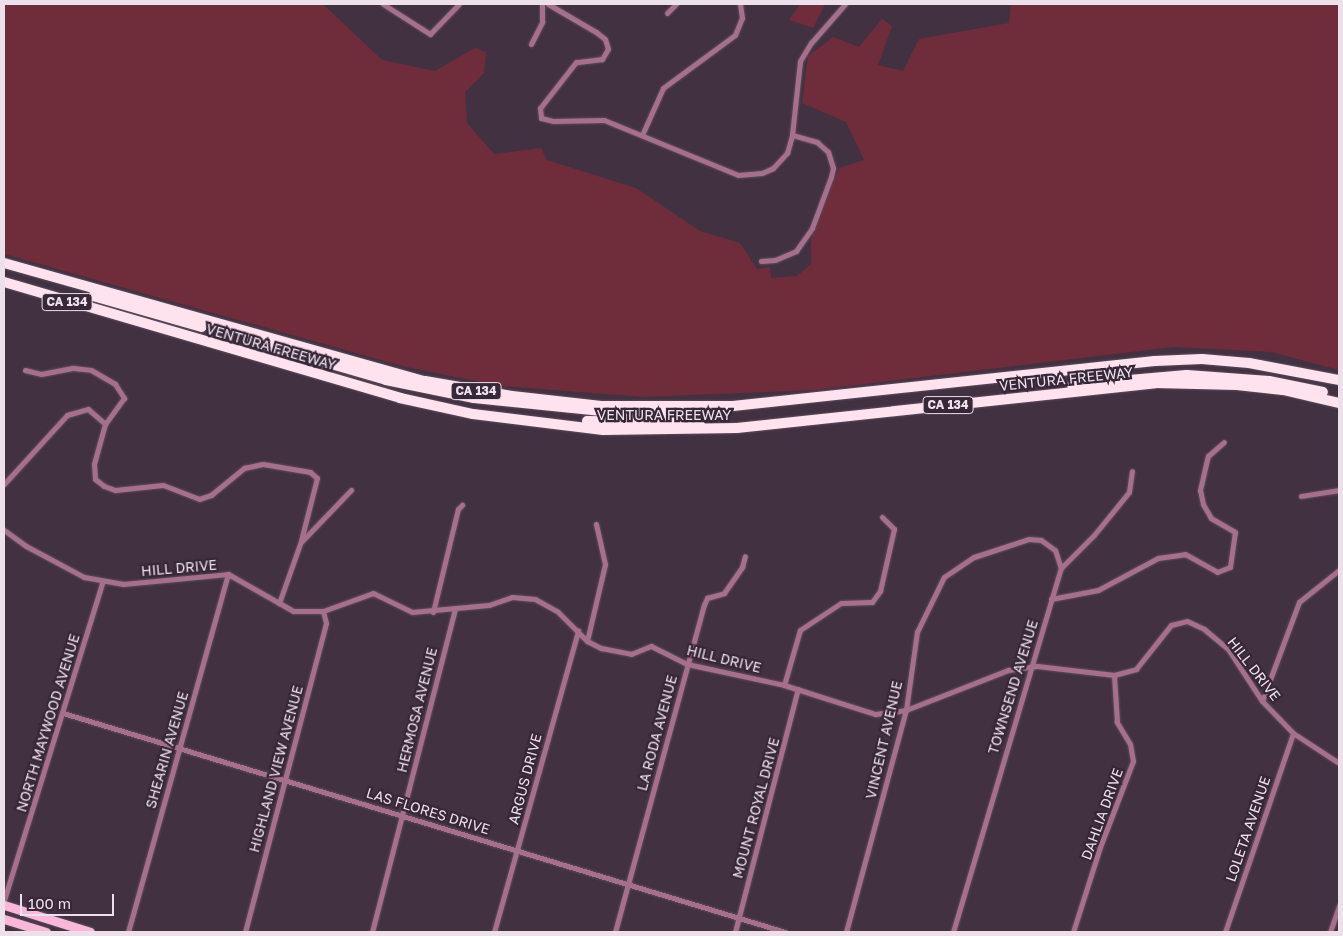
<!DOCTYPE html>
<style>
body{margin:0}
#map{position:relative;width:1343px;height:936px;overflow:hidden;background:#423141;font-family:"Golos Text",sans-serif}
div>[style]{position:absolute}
.green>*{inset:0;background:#6f2d3b}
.roads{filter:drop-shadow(0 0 1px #5d4d5c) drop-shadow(0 0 1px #5d4d5c)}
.street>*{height:5px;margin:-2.5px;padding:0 2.5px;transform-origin:2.5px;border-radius:2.5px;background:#a6708b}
.primary>*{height:9px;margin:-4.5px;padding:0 4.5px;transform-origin:4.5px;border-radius:4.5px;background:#fab7d8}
.highway>*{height:10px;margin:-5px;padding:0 5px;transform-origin:5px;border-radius:5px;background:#fee3ef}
span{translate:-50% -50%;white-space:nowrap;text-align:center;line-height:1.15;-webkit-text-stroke:4.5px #372737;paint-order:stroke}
.shield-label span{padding:1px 4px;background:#372737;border:1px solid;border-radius:4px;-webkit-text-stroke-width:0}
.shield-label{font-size:12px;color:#ece1eb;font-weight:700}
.street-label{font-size:14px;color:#ece1eb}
.frame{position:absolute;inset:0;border:5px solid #ece1eb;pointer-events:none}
.scale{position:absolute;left:20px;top:894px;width:94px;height:22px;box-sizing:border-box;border:2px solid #ece1eb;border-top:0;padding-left:6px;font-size:15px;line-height:18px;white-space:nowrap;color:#ece1eb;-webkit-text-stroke:4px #372737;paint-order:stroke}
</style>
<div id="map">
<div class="green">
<div style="clip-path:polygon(4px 4px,323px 4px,382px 60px,435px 71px,475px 48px,486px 52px,484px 73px,465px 92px,467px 123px,494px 154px,541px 148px,547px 160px,636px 188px,700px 231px,740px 243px,757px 269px,770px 267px,771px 278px,797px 276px,811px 264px,811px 240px,839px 168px,864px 160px,846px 122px,802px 103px,808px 56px,833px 37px,859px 47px,882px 19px,892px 26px,878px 65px,903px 71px,919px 39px,1009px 23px,1011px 4px,1339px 4px,1339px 370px,1271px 352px,1173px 347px,815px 390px,645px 397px,500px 386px,402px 366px,4px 254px)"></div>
<div style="clip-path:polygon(800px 4px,825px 4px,813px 28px,789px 20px)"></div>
</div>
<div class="roads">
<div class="street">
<div style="left:383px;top:4px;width:56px;rotate:32.6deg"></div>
<div style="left:430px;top:34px;width:42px;rotate:-46deg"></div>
<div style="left:548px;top:4px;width:56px;rotate:30.3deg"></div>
<div style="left:596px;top:32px;width:11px;rotate:38deg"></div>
<div style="left:605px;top:39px;width:10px;rotate:73deg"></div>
<div style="left:608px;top:49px;width:12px;rotate:121deg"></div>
<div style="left:602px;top:59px;width:26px;rotate:173deg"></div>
<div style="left:576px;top:62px;width:58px;rotate:128deg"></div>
<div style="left:540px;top:108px;width:10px;rotate:84deg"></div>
<div style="left:541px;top:118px;width:12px;rotate:14deg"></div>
<div style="left:553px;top:121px;width:51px;rotate:-1.1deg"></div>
<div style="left:604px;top:120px;width:145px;rotate:22.3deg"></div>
<div style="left:738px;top:175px;width:24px;rotate:-5deg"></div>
<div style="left:762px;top:173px;width:12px;rotate:-24deg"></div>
<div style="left:773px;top:168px;width:21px;rotate:-47deg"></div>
<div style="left:787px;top:153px;width:19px;rotate:-74deg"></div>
<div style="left:792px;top:135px;width:74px;rotate:-83.8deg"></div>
<div style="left:800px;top:61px;width:21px;rotate:-59deg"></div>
<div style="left:811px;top:43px;width:52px;rotate:-48.9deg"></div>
<div style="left:667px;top:13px;width:13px;rotate:-45deg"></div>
<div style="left:531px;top:44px;width:25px;rotate:-63deg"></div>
<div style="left:542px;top:22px;width:18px;rotate:-90deg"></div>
<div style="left:642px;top:135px;width:51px;rotate:-65.9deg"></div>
<div style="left:663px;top:88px;width:89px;rotate:-36.4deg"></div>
<div style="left:735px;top:35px;width:18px;rotate:-68deg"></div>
<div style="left:742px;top:18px;width:14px;rotate:-98deg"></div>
<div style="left:761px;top:261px;width:14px;rotate:-4deg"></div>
<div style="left:775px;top:260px;width:23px;rotate:-23deg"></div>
<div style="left:796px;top:251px;width:28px;rotate:-55deg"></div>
<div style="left:812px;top:228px;width:54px;rotate:-69.6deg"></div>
<div style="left:831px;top:177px;width:9px;rotate:-77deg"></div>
<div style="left:833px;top:168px;width:17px;rotate:-107deg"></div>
<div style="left:828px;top:152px;width:15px;rotate:-138deg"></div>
<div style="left:817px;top:142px;width:26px;rotate:-164deg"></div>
<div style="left:25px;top:370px;width:16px;rotate:14deg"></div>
<div style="left:41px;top:374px;width:33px;rotate:-11deg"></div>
<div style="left:73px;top:368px;width:18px;rotate:6deg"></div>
<div style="left:91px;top:370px;width:28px;rotate:30deg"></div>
<div style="left:115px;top:384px;width:17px;rotate:57deg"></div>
<div style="left:124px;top:398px;width:32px;rotate:126deg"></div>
<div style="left:105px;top:424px;width:41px;rotate:105.4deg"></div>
<div style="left:94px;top:464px;width:15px;rotate:86deg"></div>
<div style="left:95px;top:479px;width:11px;rotate:38deg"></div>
<div style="left:104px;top:486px;width:12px;rotate:20deg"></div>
<div style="left:115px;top:490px;width:48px;rotate:-5.9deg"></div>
<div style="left:163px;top:485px;width:39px;rotate:21deg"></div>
<div style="left:199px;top:499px;width:13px;rotate:-18deg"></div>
<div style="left:211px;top:495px;width:43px;rotate:-39.3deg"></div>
<div style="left:244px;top:468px;width:19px;rotate:-12deg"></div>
<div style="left:263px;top:464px;width:48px;rotate:9.7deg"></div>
<div style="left:310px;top:472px;width:9px;rotate:41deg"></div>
<div style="left:317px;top:478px;width:65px;rotate:104.3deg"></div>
<div style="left:301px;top:541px;width:66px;rotate:109.5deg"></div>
<div style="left:4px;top:484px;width:93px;rotate:-47.6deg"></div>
<div style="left:67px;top:415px;width:22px;rotate:-16deg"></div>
<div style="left:88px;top:409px;width:23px;rotate:41deg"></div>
<div style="left:1301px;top:496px;width:38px;rotate:-9deg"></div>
<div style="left:4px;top:530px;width:27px;rotate:36deg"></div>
<div style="left:26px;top:546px;width:66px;rotate:28.1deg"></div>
<div style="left:84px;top:577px;width:40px;rotate:10deg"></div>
<div style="left:123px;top:584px;width:105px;rotate:-5.4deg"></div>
<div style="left:228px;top:574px;width:75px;rotate:29.6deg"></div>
<div style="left:293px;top:611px;width:30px"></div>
<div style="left:323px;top:611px;width:53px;rotate:-19.8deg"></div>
<div style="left:373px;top:593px;width:43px;rotate:26deg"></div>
<div style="left:412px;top:612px;width:77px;rotate:-5.2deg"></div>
<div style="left:489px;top:605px;width:24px;rotate:-19deg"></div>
<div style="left:512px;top:597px;width:23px;rotate:5deg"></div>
<div style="left:535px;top:599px;width:26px;rotate:29deg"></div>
<div style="left:558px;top:612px;width:41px;rotate:45deg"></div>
<div style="left:587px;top:641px;width:16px;rotate:27deg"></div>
<div style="left:601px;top:648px;width:31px;rotate:11deg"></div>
<div style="left:631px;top:654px;width:22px;rotate:-22deg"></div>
<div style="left:651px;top:646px;width:40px;rotate:26.6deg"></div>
<div style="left:687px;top:664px;width:99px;rotate:12.2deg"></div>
<div style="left:784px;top:685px;width:96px;rotate:17.7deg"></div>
<div style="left:875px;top:714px;width:31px;rotate:-7deg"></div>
<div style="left:906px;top:710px;width:110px;rotate:-21.4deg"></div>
<div style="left:1008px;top:670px;width:29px;rotate:-8deg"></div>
<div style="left:1037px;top:666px;width:78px;rotate:6.7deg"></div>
<div style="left:1114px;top:675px;width:23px;rotate:-15deg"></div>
<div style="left:1136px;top:669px;width:56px;rotate:-51.5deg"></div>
<div style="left:1171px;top:625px;width:16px;rotate:-14deg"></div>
<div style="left:1187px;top:621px;width:19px;rotate:25deg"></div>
<div style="left:1204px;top:629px;width:31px;rotate:40deg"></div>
<div style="left:1228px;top:649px;width:62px;rotate:56.8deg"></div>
<div style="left:1262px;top:701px;width:45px;rotate:45.9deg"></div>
<div style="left:1293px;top:733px;width:55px;rotate:33.1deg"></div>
<div style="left:302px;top:541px;width:71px;rotate:-46.1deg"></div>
<div style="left:1051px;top:599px;width:48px;rotate:-10.8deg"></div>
<div style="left:1098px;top:590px;width:68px;rotate:-28.1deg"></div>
<div style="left:1158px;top:558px;width:27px;rotate:-8deg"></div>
<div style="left:1185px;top:554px;width:37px;rotate:29deg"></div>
<div style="left:1217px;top:572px;width:14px;rotate:-21deg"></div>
<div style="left:1230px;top:567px;width:35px;rotate:-82deg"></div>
<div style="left:1235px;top:532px;width:28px;rotate:-150deg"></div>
<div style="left:1211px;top:518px;width:16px;rotate:-120deg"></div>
<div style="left:1203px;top:504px;width:14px;rotate:-102deg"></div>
<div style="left:1200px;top:490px;width:35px;rotate:-77deg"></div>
<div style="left:1208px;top:456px;width:21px;rotate:-41deg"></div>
<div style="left:433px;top:612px;width:106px;rotate:-76.4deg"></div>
<div style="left:458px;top:509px;width:6px;rotate:-45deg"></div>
<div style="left:587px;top:641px;width:79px;rotate:-76.8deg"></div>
<div style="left:605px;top:564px;width:41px;rotate:-102.7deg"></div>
<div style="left:784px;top:685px;width:57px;rotate:-73.8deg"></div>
<div style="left:800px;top:630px;width:49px;rotate:-33.4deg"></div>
<div style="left:841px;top:603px;width:31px;rotate:-2deg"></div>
<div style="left:872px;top:602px;width:14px;rotate:-54deg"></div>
<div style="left:880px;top:591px;width:64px;rotate:-77.3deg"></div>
<div style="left:894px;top:529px;width:17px;rotate:-135deg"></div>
<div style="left:1262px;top:701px;width:106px;rotate:-69.5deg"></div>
<div style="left:1299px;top:602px;width:51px;rotate:-38.7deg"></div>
<div style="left:63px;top:713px;width:754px;rotate:16.87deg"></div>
<div style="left:4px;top:900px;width:334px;rotate:-72.8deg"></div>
<div style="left:128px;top:932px;width:372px;rotate:-74.4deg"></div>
<div style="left:245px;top:932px;width:319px;rotate:-75.3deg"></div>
<div style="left:326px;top:623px;width:12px;rotate:-104deg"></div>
<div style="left:372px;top:932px;width:333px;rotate:-75.6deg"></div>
<div style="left:494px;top:932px;width:313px;rotate:-74.4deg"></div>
<div style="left:615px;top:932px;width:339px;rotate:-74.8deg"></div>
<div style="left:704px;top:605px;width:8px;rotate:-67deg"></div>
<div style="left:707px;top:598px;width:18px;rotate:-16deg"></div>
<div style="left:724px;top:593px;width:32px;rotate:-55deg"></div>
<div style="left:742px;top:567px;width:11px;rotate:-75deg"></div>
<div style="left:735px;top:932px;width:251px;rotate:-75.5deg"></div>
<div style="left:846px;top:932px;width:230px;rotate:-74.9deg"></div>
<div style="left:906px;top:710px;width:79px;rotate:-82deg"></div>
<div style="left:917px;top:632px;width:61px;rotate:-63.9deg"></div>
<div style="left:944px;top:577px;width:36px;rotate:-34deg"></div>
<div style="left:974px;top:557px;width:58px;rotate:-18.1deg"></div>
<div style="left:1029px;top:539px;width:12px;rotate:5deg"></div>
<div style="left:1041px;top:540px;width:17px;rotate:36deg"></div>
<div style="left:1055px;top:550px;width:19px;rotate:72deg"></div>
<div style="left:953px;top:932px;width:380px;rotate:-73.5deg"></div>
<div style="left:1061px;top:568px;width:47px;rotate:-45deg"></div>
<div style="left:1094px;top:535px;width:55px;rotate:-50.9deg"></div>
<div style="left:1129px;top:492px;width:21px;rotate:-82deg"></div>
<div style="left:1073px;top:932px;width:89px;rotate:-72.4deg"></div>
<div style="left:1100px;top:847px;width:92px;rotate:-69deg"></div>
<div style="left:1133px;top:761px;width:17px;rotate:-100deg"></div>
<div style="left:1130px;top:744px;width:26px;rotate:-121deg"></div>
<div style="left:1117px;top:722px;width:47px;rotate:-93.7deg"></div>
<div style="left:1225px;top:932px;width:210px;rotate:-71.1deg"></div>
<div style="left:1330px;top:932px;width:28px;rotate:-71deg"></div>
</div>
<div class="primary">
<div style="left:4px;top:905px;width:90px;rotate:17.4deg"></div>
<div style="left:4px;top:919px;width:44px;rotate:17.2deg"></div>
</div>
<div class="highway">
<div style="left:4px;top:263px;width:437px;rotate:15.7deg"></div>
<div style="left:425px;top:381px;width:88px;rotate:9.8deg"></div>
<div style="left:512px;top:396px;width:92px;rotate:6.3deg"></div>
<div style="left:603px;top:406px;width:130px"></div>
<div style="left:733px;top:406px;width:424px;rotate:-6.1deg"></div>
<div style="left:1155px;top:361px;width:47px;rotate:-2.4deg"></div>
<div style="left:1202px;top:359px;width:47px;rotate:4.9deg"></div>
<div style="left:1249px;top:363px;width:92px;rotate:10.7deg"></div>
<div style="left:4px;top:282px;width:413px;rotate:16.3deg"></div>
<div style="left:400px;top:398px;width:75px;rotate:12.4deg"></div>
<div style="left:473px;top:414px;width:131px;rotate:7deg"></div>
<div style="left:603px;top:430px;width:134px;rotate:-0.9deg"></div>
<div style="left:737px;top:428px;width:421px;rotate:-6.1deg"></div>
<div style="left:1156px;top:383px;width:81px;rotate:1.4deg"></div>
<div style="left:1237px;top:385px;width:46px;rotate:6.2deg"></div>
<div style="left:1283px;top:390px;width:57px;rotate:13.1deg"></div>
<div style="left:93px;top:296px;width:113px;rotate:15.9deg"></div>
<div style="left:252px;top:341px;width:140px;rotate:16.2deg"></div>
<div style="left:386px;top:380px;width:90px;rotate:11.6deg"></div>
<div style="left:474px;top:398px;width:158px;rotate:5.8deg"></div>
<div style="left:631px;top:414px;width:78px;rotate:-0.7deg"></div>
<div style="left:1072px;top:385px;width:115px;rotate:-5deg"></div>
<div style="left:1187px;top:375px;width:82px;rotate:4.2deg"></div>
<div style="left:1269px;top:381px;width:55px;rotate:11.5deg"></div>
<div style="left:587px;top:421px;width:113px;rotate:1deg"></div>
</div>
</div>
<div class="shield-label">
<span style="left:67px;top:302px">CA 134</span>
<span style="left:476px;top:391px">CA 134</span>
<span style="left:948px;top:405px">CA 134</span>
</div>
<div class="street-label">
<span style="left:271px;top:347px;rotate:16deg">VENTURA FREEWAY</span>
<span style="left:1066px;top:379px;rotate:-6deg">VENTURA FREEWAY</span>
<span style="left:664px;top:415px">VENTURA FREEWAY</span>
<span style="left:179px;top:568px;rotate:-5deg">HILL DRIVE</span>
<span style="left:724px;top:659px;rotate:14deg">HILL DRIVE</span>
<span style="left:1254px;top:669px;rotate:52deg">HILL DRIVE</span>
<span style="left:1013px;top:687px;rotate:-73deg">TOWNSEND AVENUE</span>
<span style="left:417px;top:710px;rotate:-76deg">HERMOSA AVENUE</span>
<span style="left:48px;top:723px;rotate:-73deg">NORTH MAYWOOD AVENUE</span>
<span style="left:657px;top:733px;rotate:-75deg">LA RODA AVENUE</span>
<span style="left:884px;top:740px;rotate:-77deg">VINCENT AVENUE</span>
<span style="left:167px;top:750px;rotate:-74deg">SHEARIN AVENUE</span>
<span style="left:276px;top:769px;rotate:-75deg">HIGHLAND VIEW AVENUE</span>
<span style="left:525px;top:779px;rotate:-75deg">ARGUS DRIVE</span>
<span style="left:756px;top:808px;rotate:-75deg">MOUNT ROYAL DRIVE</span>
<span style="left:428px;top:811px;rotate:17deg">LAS FLORES DRIVE</span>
<span style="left:1102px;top:814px;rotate:-70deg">DAHLIA DRIVE</span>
<span style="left:1248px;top:829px;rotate:-71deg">LOLETA AVENUE</span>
</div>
<div class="frame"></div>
<div class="scale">100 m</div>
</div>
